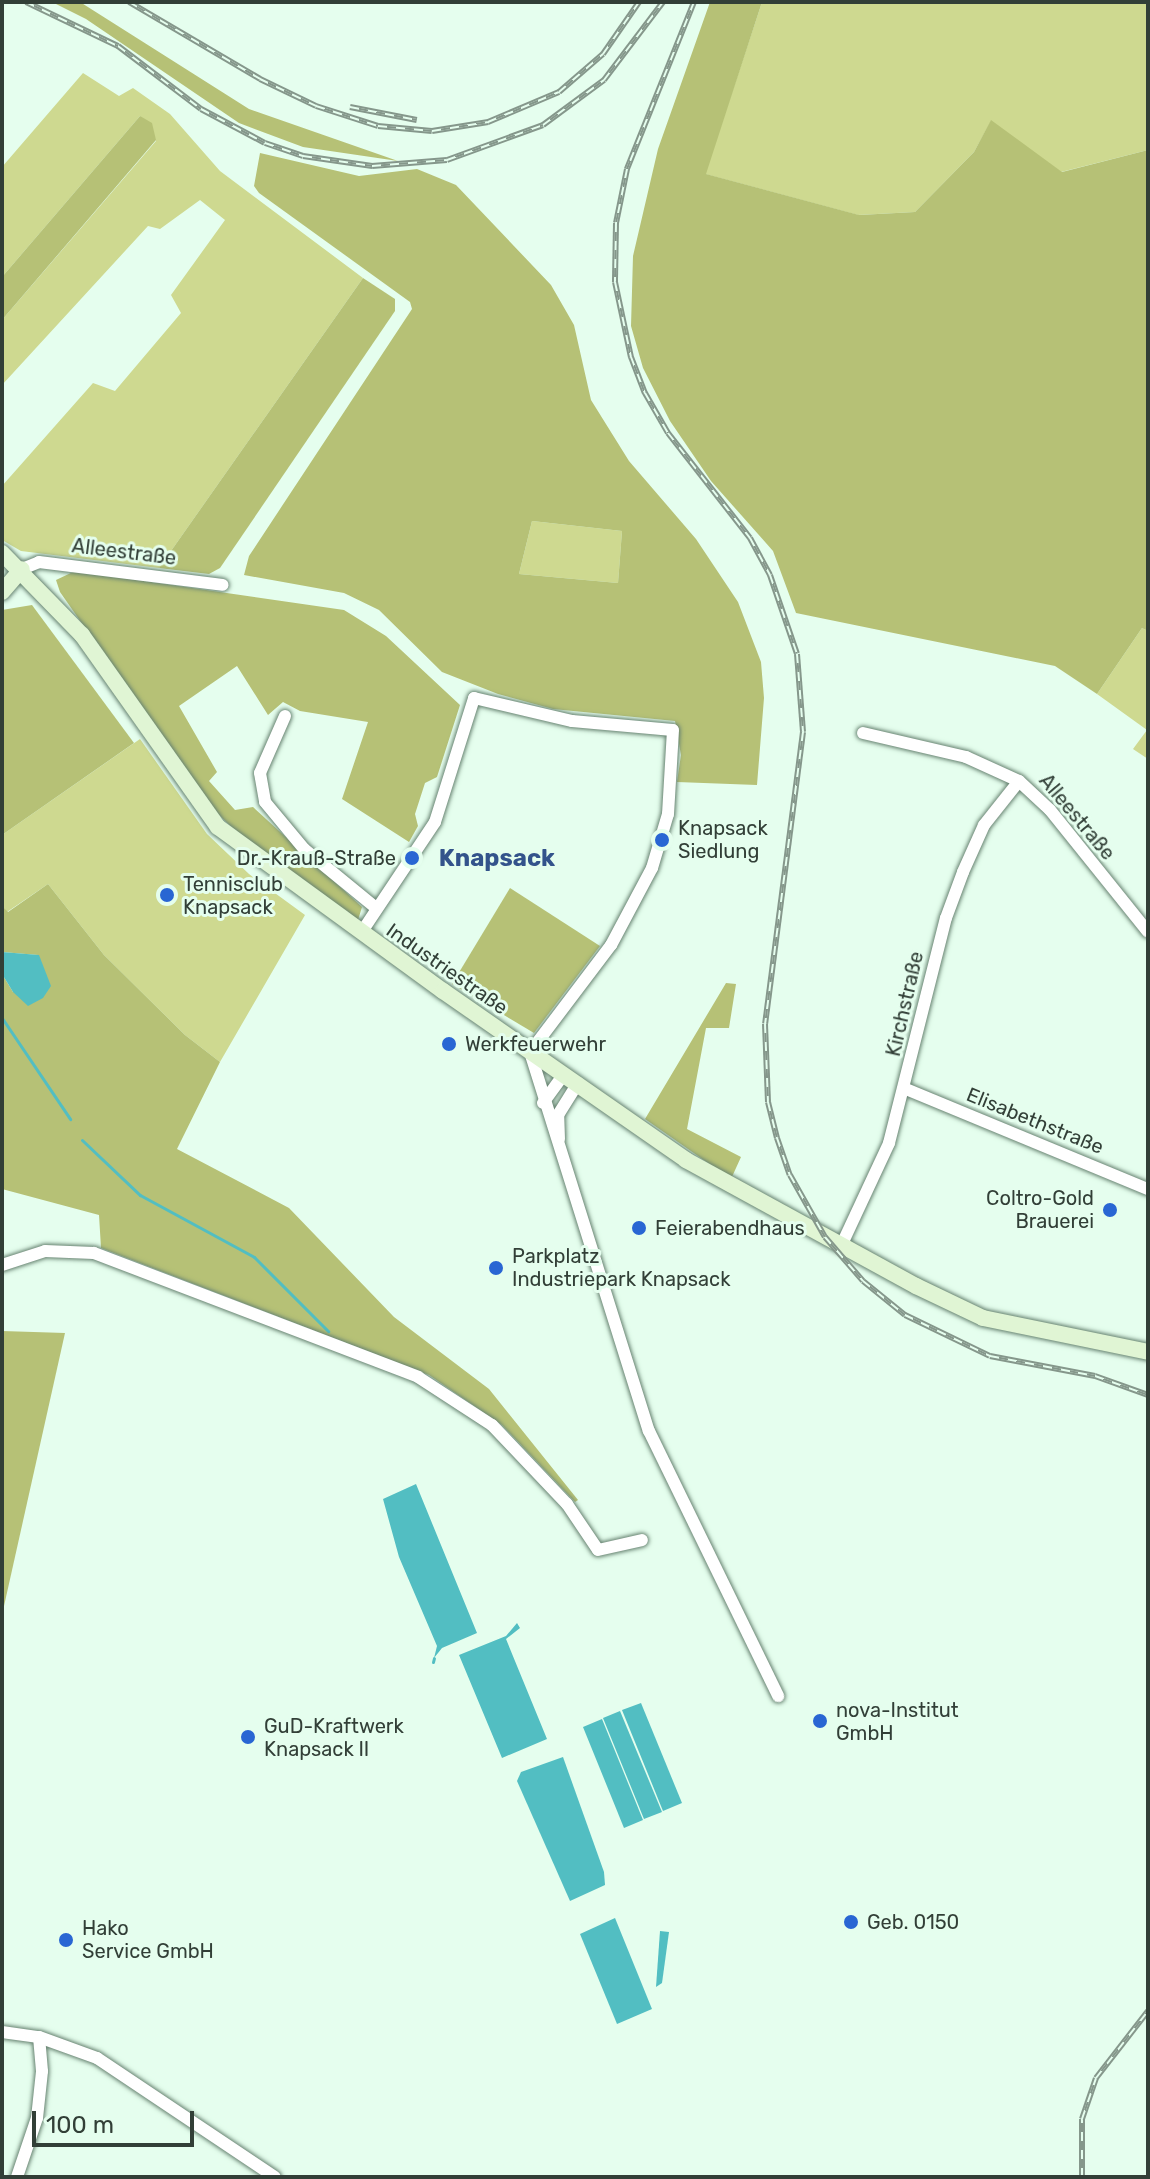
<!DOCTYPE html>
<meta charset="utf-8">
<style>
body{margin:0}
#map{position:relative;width:1150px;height:2179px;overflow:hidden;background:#e5feee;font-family:Rubik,sans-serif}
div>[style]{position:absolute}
.green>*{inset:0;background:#ced990}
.forest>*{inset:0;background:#b6c176}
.water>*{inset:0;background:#52bec2}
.stream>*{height:3px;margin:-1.5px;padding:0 1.5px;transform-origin:1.5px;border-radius:1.5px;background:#52bec2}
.roads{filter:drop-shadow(0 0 2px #678371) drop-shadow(0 0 2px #678371)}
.street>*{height:12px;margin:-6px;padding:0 6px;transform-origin:6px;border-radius:6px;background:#fff}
.secondary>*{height:16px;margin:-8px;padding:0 8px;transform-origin:8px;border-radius:8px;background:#e0f5d4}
.rail>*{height:6px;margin-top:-3px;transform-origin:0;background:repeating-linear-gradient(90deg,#e5feee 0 9px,#85978b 0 18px);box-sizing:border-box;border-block:2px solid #85978b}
.dots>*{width:22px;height:22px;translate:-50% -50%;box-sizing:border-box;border:4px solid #e5feee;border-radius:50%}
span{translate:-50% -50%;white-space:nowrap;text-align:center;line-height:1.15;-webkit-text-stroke:6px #e5feee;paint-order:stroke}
.street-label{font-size:20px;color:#323f37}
.poi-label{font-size:20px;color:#323f37}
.left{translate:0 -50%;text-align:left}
.right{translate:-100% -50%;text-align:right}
.quarter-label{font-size:24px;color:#33538b;font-weight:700}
.frame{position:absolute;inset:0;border:4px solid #323f37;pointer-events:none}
.scale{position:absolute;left:32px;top:2111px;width:162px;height:36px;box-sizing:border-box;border:4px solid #323f37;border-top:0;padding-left:10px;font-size:24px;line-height:28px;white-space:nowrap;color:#323f37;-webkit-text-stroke:6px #e5feee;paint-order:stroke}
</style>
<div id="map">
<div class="green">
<div style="clip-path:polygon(762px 2px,1148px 2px,1148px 150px,1061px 172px,991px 121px,974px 152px,915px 212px,858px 215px,705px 174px)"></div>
<div style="clip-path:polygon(83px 73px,119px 96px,133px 88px,170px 114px,220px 171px,363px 278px,159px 568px,21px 551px,2px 540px,2px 486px,93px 383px,115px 391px,181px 313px,171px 295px,225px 220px,200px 200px,160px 229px,148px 226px,2px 385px,2px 320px,156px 141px,140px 116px,2px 277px,2px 167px)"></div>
<div style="clip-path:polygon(532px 521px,622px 531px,618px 583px,519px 574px)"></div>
<div style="clip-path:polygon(1142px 628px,1148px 631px,1148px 759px,1133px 749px,1147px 730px,1097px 694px)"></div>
<div style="clip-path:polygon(140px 739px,207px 834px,249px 874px,305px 915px,220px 1062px,185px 1035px,104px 955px,48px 884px,7px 912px,2px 906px,2px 835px)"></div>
</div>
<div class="forest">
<div style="clip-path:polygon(52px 2px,80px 2px,249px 109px,398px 161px,303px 147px,239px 123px,86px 19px)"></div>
<div style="clip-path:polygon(710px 2px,762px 2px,706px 174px,859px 215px,915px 212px,974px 152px,991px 120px,1062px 172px,1148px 150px,1148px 631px,1142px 628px,1097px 694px,1055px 666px,796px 613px,773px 551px,711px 481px,670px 421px,643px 368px,631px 326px,633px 256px,658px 149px)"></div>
<div style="clip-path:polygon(140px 116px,152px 123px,156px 140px,2px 320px,2px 277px)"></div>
<div style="clip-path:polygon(evenodd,260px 153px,359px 176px,417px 169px,456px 185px,551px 285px,574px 325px,591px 400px,629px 461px,696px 539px,738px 602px,761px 662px,764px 698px,757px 785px,677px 782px,681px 755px,675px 721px,553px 709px,498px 694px,442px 672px,379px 610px,344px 593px,244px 575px,249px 556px,412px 309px,410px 302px,259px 193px,254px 186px,260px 153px,532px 521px,622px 531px,618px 583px,519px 574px,532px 521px)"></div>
<div style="clip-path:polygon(363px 278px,395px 299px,395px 311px,220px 568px,209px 574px,159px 568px)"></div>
<div style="clip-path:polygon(75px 571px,344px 610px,386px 636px,460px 705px,437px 777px,425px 783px,415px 814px,418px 826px,409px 842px,342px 799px,368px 722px,300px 711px,283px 702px,268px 715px,237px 666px,179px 706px,217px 772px,209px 781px,235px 810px,253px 807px,362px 907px,358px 920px,248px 843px,209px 805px,60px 592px,56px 580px)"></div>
<div style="clip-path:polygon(32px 605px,134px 743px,2px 835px,2px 610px)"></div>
<div style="clip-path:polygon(48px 884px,104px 955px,185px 1035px,220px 1062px,177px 1149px,289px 1208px,394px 1317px,489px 1389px,578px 1500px,575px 1502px,502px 1425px,429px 1375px,101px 1248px,99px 1215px,2px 1189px,2px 974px,13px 992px,38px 955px,2px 952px,2px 906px,8px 912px)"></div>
<div style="clip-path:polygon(510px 888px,600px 946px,534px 1033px,452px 984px)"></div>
<div style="clip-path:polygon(726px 983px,736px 984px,729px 1028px,706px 1028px,687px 1129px,741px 1157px,731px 1179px,645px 1119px)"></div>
<div style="clip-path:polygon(2px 1331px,65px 1333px,2px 1615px)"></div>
</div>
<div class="water">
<div style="clip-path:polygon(2px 952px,39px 955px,51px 986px,43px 998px,28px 1006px,13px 992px,2px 974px)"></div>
<div style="clip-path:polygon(416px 1484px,477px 1633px,442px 1648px,434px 1658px,437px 1646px,399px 1557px,383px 1499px)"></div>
<div style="clip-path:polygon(517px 1623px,520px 1628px,506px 1639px,547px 1739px,502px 1758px,459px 1655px,506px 1636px)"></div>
<div style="clip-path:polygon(641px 1703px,682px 1803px,663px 1811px,622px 1710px)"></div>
<div style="clip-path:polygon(620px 1711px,662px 1812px,644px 1819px,603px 1718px)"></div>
<div style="clip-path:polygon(602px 1719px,643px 1820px,624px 1828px,583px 1727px)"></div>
<div style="clip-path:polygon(563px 1757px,604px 1872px,605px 1885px,570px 1901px,517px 1781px,521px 1772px)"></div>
<div style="clip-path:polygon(615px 1918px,652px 2009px,617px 2024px,580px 1934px)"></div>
<div style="clip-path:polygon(660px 1931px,669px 1932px,662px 1983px,656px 1987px)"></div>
</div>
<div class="stream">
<div style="left:2px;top:1018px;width:122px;rotate:56deg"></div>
<div style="left:82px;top:1140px;width:80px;rotate:43.5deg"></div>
<div style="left:140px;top:1195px;width:130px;rotate:28.5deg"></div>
<div style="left:254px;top:1257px;width:105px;rotate:45deg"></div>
<div style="left:433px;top:1662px;width:4px;rotate:-76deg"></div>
</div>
<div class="roads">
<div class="street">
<div style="left:22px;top:569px;width:18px;rotate:-22deg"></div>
<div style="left:39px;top:562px;width:185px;rotate:7.1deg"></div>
<div style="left:285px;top:716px;width:62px;rotate:113.7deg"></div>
<div style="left:260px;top:773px;width:29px;rotate:80deg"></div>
<div style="left:265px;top:802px;width:61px;rotate:50.3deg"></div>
<div style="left:304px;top:849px;width:93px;rotate:39.3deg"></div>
<div style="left:863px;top:733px;width:106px;rotate:13.1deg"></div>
<div style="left:966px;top:757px;width:58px;rotate:24.4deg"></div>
<div style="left:1019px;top:781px;width:42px;rotate:43.1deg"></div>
<div style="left:1050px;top:810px;width:156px;rotate:51.2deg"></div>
<div style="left:361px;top:933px;width:133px;rotate:-56.3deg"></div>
<div style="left:435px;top:822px;width:130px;rotate:-72.5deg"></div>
<div style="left:474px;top:698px;width:101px;rotate:13.2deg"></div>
<div style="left:572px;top:721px;width:101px;rotate:5.1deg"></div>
<div style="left:673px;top:730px;width:84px;rotate:93.4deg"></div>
<div style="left:668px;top:814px;width:56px;rotate:106.5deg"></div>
<div style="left:652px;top:868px;width:87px;rotate:118deg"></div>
<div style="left:611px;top:945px;width:134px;rotate:127.1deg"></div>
<div style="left:530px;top:1052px;width:397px;rotate:72.6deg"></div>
<div style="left:649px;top:1431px;width:295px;rotate:64deg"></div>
<div style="left:906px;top:1089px;width:262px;rotate:22.5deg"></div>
<div style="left:543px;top:1103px;width:36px;rotate:-54deg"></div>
<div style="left:559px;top:1139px;width:24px;rotate:-92deg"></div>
<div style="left:558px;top:1115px;width:38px;rotate:-58deg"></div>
<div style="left:842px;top:1244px;width:111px;rotate:-65deg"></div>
<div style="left:889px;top:1143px;width:232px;rotate:-75.8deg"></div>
<div style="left:946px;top:918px;width:49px;rotate:-69.7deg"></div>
<div style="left:963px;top:872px;width:51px;rotate:-65.9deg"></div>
<div style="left:984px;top:825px;width:56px;rotate:-51.5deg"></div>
<div style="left:2px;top:1265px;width:45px;rotate:-18deg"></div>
<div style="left:45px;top:1251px;width:49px;rotate:2.3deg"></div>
<div style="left:94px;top:1253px;width:347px;rotate:20.9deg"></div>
<div style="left:418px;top:1377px;width:88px;rotate:33deg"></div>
<div style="left:492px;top:1425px;width:109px;rotate:46.5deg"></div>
<div style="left:567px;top:1504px;width:55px;rotate:56deg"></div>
<div style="left:598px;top:1550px;width:45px;rotate:-12.8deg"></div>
<div style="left:2px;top:2032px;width:37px;rotate:8deg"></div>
<div style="left:39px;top:2037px;width:62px;rotate:19.9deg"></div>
<div style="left:97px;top:2058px;width:214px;rotate:33.8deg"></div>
<div style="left:17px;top:2177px;width:62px;rotate:-71.3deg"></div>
<div style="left:37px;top:2118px;width:47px;rotate:-83.9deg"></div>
<div style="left:42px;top:2071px;width:34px;rotate:-95deg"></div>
</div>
<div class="secondary">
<div style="left:2px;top:553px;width:115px;rotate:45.7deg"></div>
<div style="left:82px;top:635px;width:235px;rotate:54.7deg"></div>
<div style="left:218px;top:827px;width:278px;rotate:36.1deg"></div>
<div style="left:443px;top:991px;width:296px;rotate:34.8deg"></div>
<div style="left:686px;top:1160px;width:262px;rotate:28.7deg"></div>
<div style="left:916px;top:1286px;width:74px;rotate:25.5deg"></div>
<div style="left:983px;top:1318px;width:168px;rotate:11.6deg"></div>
<div style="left:2px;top:592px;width:30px;rotate:-49deg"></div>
</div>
</div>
<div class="rail">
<div style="left:26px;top:2px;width:102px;rotate:25.6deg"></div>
<div style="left:118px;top:46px;width:104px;rotate:37.2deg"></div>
<div style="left:201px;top:109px;width:72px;rotate:28deg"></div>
<div style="left:265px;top:143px;width:40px;rotate:18.9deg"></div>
<div style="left:303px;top:156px;width:70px;rotate:8.2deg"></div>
<div style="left:372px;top:166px;width:75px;rotate:-4.6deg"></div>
<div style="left:447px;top:160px;width:102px;rotate:-20deg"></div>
<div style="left:543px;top:125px;width:76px;rotate:-36.4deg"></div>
<div style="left:604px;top:80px;width:98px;rotate:-52.9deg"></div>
<div style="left:129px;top:2px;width:152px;rotate:30.4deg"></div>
<div style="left:260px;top:79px;width:62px;rotate:25.7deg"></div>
<div style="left:316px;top:106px;width:65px;rotate:17.9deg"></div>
<div style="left:378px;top:126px;width:54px;rotate:5.3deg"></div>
<div style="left:432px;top:131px;width:57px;rotate:-9.1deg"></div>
<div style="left:488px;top:122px;width:77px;rotate:-22.9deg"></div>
<div style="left:559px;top:92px;width:58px;rotate:-40.8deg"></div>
<div style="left:603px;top:54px;width:63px;rotate:-55.3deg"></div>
<div style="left:694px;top:2px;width:180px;rotate:111.9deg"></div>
<div style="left:627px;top:169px;width:55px;rotate:101.5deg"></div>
<div style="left:616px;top:223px;width:59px;rotate:91deg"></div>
<div style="left:615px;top:282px;width:77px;rotate:78deg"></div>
<div style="left:631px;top:357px;width:39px;rotate:69deg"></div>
<div style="left:645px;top:393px;width:46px;rotate:60.1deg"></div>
<div style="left:668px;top:433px;width:133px;rotate:52deg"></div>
<div style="left:750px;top:538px;width:42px;rotate:61.6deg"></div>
<div style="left:770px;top:575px;width:83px;rotate:71.1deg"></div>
<div style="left:797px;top:654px;width:78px;rotate:85.6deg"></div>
<div style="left:803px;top:732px;width:294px;rotate:97.4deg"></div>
<div style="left:765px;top:1024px;width:78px;rotate:87.8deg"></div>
<div style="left:768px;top:1102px;width:37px;rotate:76deg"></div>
<div style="left:777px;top:1138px;width:39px;rotate:71deg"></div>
<div style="left:790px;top:1175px;width:71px;rotate:60.6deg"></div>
<div style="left:825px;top:1237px;width:58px;rotate:49.2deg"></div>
<div style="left:863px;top:1281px;width:54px;rotate:39deg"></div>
<div style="left:905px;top:1315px;width:94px;rotate:25.8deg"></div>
<div style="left:990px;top:1356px;width:107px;rotate:10.8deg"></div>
<div style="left:1095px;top:1376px;width:56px;rotate:19.7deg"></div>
<div style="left:350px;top:107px;width:68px;rotate:11deg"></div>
<div style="left:1082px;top:2177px;width:58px;rotate:-90deg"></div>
<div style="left:1082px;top:2119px;width:43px;rotate:-71.1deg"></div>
<div style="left:1096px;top:2078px;width:85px;rotate:-52.2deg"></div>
</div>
<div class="dots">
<div style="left:662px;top:840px;background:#2966d3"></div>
<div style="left:412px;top:858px;background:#2966d3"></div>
<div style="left:167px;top:895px;background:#2966d3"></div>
<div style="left:449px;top:1044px;background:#2966d3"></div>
<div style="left:1110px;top:1210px;background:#2966d3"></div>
<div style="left:639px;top:1228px;background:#2966d3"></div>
<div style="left:496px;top:1268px;background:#2966d3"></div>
<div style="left:820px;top:1721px;background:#2966d3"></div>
<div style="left:248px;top:1737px;background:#2966d3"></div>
<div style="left:851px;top:1922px;background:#2966d3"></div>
<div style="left:66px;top:1940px;background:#2966d3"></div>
</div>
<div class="street-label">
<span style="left:124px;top:552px;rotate:7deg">Alleestraße</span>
<span style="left:1077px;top:817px;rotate:50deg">Alleestraße</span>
<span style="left:447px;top:969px;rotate:35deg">Industriestraße</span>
<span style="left:905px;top:1004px;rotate:-77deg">Kirchstraße</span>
<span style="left:1035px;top:1121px;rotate:22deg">Elisabethstraße</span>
</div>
<div class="poi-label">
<span class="left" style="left:678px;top:840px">Knapsack<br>Siedlung</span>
<span class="right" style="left:396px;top:858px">Dr.-Krauß-Straße</span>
<span class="left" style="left:183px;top:896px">Tennisclub<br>Knapsack</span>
<span class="left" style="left:465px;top:1044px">Werkfeuerwehr</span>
<span class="right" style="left:1094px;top:1210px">Coltro-Gold<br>Brauerei</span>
<span class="left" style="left:655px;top:1228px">Feierabendhaus</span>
<span class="left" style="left:512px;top:1268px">Parkplatz<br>Industriepark Knapsack</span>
<span class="left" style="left:836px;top:1722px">nova-Institut<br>GmbH</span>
<span class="left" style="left:264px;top:1738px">GuD-Kraftwerk<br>Knapsack II</span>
<span class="left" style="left:867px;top:1922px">Geb. 0150</span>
<span class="left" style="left:82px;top:1940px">Hako<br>Service GmbH</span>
</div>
<div class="quarter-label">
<span style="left:497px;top:859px">Knapsack</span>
</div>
<div class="frame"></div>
<div class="scale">100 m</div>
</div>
